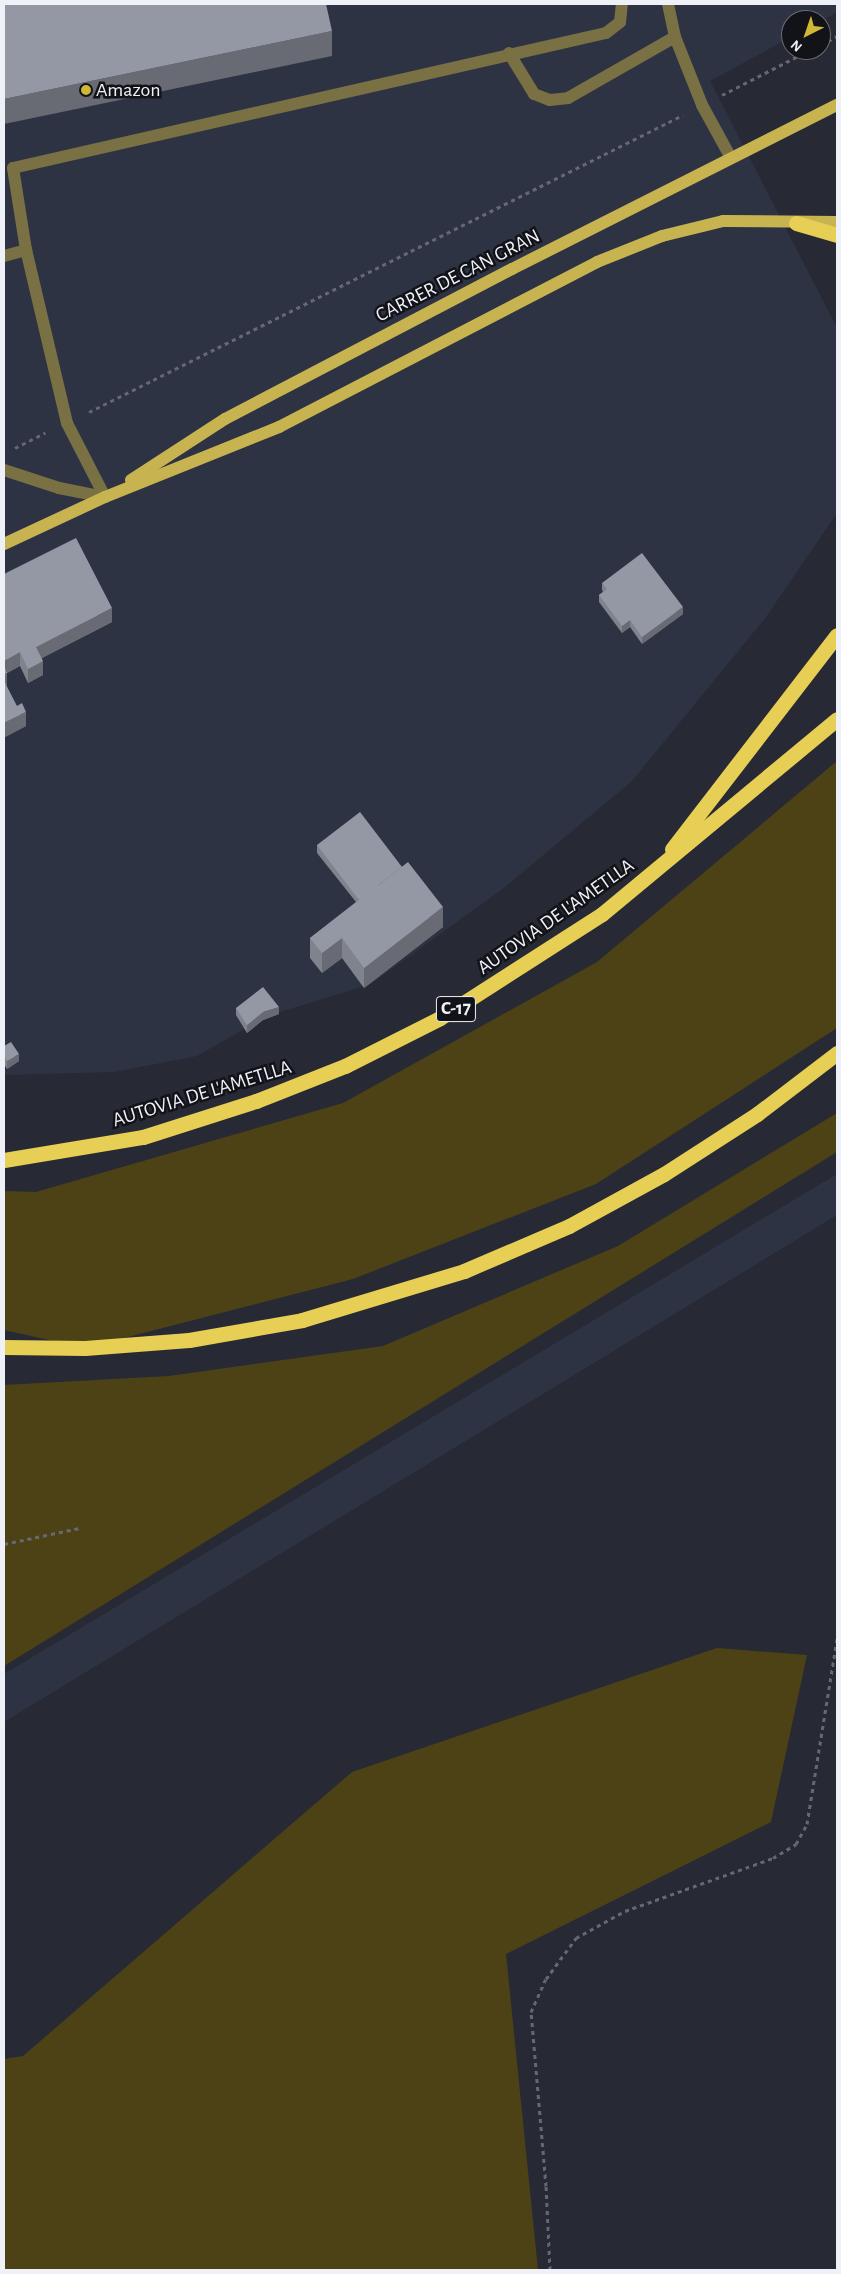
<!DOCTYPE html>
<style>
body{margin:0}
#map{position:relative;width:841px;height:2274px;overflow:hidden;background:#272a35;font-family:"Alegreya Sans",sans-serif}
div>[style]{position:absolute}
.built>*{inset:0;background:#2e3343}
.green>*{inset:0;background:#4c4215}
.path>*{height:3px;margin-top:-1.5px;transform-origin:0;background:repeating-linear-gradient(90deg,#656872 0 4px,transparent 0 8px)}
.minor>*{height:12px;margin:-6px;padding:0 6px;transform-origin:6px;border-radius:6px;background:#797043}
.major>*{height:12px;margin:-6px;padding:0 6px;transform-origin:6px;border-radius:6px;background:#c8b351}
.highway>*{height:15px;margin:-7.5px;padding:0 7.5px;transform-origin:7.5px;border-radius:7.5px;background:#e7ce54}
.wall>*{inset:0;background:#7f838e}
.shaded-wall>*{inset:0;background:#686a74}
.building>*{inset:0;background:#9498a5}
.dots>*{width:14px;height:14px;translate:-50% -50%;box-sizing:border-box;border:2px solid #121318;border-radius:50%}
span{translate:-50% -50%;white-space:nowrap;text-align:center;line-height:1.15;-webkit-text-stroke:5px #121318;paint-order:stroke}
.shield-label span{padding:1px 4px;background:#121318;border:1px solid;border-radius:4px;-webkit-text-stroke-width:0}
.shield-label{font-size:19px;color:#eff1f8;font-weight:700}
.poi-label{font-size:20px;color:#eff1f8}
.left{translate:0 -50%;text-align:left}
.street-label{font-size:20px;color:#eff1f8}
.frame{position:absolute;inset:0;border:5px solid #eff1f8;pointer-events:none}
.north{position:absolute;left:781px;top:10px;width:50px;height:50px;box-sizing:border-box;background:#121318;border:1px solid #6a6c72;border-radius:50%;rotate:221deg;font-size:14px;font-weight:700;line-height:20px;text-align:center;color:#eff1f8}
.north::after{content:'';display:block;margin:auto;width:18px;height:22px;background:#d1b736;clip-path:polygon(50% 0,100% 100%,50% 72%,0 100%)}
</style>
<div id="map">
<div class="built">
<div style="clip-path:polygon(4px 4px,837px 4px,837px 12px,821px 21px,791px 20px,791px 37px,710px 81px,837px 328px,837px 513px,766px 617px,632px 781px,505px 887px,371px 984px,267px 1016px,197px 1056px,114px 1072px,4px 1075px)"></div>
<div style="clip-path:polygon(837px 1174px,837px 1215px,4px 1722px,4px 1674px)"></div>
</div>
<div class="green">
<div style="clip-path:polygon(837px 761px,837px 1028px,596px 1184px,353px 1279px,85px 1348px,4px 1330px,4px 1191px,36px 1192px,343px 1103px,597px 962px)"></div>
<div style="clip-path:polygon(837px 1113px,837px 1152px,4px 1666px,4px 1385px,169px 1376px,383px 1346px,618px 1246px)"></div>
<div style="clip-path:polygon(717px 1648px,807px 1655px,771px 1822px,506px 1954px,538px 2270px,4px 2270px,4px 2059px,23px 2056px,352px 1772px)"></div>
</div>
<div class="path">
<div style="left:821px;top:45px;width:18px;rotate:-29deg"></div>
<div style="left:722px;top:95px;width:99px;rotate:-27.1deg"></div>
<div style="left:89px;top:412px;width:664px;rotate:-26.57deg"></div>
<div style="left:15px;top:448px;width:34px;rotate:-27deg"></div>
<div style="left:4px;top:1544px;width:77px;rotate:-12deg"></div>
<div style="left:550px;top:2270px;width:84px;rotate:-92.7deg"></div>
<div style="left:546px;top:2186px;width:175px;rotate:-94.9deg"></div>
<div style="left:531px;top:2012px;width:36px;rotate:-66deg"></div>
<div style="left:546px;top:1979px;width:51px;rotate:-53.8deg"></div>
<div style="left:576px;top:1938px;width:56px;rotate:-28.9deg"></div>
<div style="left:625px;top:1911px;width:157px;rotate:-19.7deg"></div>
<div style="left:773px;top:1858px;width:27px;rotate:-31deg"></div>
<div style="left:796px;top:1844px;width:23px;rotate:-61deg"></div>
<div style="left:807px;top:1824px;width:188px;rotate:-80.8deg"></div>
</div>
<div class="minor">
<div style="left:668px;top:4px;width:34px;rotate:78deg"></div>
<div style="left:509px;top:53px;width:48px;rotate:58.6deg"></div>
<div style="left:534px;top:94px;width:17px;rotate:21deg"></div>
<div style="left:550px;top:100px;width:18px;rotate:-6deg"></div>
<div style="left:568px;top:98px;width:123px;rotate:-29.7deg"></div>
<div style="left:675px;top:37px;width:73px;rotate:68.3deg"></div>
<div style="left:702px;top:105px;width:60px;rotate:61.3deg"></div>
<div style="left:4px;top:256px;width:23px;rotate:-15deg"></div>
<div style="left:4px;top:470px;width:58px;rotate:18.1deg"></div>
<div style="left:59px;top:488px;width:47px;rotate:11.1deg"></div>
<div style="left:105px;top:497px;width:83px;rotate:-117.2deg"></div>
<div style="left:67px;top:423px;width:178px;rotate:-103.3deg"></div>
<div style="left:26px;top:250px;width:83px;rotate:-99deg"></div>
<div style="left:13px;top:168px;width:608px;rotate:-12.83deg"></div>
<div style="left:606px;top:33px;width:18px;rotate:-38deg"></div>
<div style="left:620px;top:22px;width:18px;rotate:-84deg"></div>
</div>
<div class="major">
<div style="left:131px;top:480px;width:112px;rotate:-33deg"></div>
<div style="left:225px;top:419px;width:324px;rotate:-27.6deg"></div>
<div style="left:512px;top:269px;width:364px;rotate:-26.8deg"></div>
<div style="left:4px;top:544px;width:111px;rotate:-25deg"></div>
<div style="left:105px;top:497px;width:188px;rotate:-21.9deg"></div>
<div style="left:279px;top:427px;width:358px;rotate:-27.4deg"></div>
<div style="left:597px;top:262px;width:70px;rotate:-21.8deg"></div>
<div style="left:662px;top:236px;width:63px;rotate:-13.8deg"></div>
<div style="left:723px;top:221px;width:114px;rotate:0.5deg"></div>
</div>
<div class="highway">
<div style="left:796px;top:223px;width:43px;rotate:16.3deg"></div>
<div style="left:672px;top:849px;width:270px;rotate:-52.4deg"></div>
<div style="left:4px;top:1160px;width:141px;rotate:-9.4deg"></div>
<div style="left:143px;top:1137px;width:119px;rotate:-17.7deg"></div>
<div style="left:256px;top:1101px;width:96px;rotate:-21.5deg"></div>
<div style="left:345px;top:1066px;width:106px;rotate:-26.8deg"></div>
<div style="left:440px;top:1018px;width:193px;rotate:-32.7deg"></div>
<div style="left:602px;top:914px;width:305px;rotate:-39.7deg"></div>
<div style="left:4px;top:1347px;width:81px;rotate:0.7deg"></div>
<div style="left:85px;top:1348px;width:104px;rotate:-4.4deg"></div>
<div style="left:189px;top:1340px;width:115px;rotate:-10deg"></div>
<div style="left:302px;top:1320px;width:169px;rotate:-16.8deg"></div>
<div style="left:464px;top:1271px;width:114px;rotate:-23.2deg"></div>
<div style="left:569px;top:1226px;width:108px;rotate:-28.7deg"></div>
<div style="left:664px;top:1174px;width:111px;rotate:-32.8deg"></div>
<div style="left:757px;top:1114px;width:101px;rotate:-37.3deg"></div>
</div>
<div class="wall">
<div style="clip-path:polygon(4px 574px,112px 622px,42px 658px,43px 675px,28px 683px,20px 666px,7px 673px,7px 687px,26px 726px,5px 737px,4px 734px)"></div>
<div style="clip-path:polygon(602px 583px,683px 614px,642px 644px,630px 627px,622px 633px,599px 602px,599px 595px,603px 592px,602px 590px)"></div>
<div style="clip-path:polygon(317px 845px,443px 927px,364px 988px,342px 958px,322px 973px,310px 958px,310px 938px,356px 902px,317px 853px)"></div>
<div style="clip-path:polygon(236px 1008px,279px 1014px,263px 1020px,247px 1033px,236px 1015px)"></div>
<div style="clip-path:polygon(4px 1046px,19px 1061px,7px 1069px,4px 1064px)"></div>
</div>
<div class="shaded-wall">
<div style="clip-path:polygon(332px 31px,332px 56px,4px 124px,4px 99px)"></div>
<div style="clip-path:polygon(683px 607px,683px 614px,642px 644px,642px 637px)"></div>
<div style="clip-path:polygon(112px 608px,112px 622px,36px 661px,36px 647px)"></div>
<div style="clip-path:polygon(630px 620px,630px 627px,622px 633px,622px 626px)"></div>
<div style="clip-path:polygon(20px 652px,20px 666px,7px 673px,7px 687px,4px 688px,4px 661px)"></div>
<div style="clip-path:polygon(43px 661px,43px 675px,28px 683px,28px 669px)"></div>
<div style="clip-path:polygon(26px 712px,26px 726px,5px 737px,5px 722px)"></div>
<div style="clip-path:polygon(443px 907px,443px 927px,364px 988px,364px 968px)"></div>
<div style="clip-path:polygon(342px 938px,342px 958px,322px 973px,322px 953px)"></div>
<div style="clip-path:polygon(279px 1007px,279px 1014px,263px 1020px,247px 1033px,247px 1025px,263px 1012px)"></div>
<div style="clip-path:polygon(19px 1054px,19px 1061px,7px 1069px,7px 1061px)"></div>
</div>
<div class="building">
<div style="clip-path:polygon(4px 4px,326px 4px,332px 31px,4px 99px)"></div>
<div style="clip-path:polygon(76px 538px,112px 608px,36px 647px,43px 661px,28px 669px,20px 652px,4px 661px,4px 574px)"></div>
<div style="clip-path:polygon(642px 553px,683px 607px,642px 637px,630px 620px,622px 626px,599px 595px,607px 589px,602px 583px)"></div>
<div style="clip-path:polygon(4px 666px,7px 673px,4px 674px)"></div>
<div style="clip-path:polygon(4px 681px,17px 706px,22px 703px,26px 712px,5px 722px,4px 720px)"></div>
<div style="clip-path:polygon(360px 812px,402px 867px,359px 900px,317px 845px)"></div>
<div style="clip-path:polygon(408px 862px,443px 907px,364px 968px,342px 938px,322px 953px,310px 938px)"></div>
<div style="clip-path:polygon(263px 987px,279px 1007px,263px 1012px,247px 1025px,236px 1008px)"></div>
<div style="clip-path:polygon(11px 1042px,19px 1054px,7px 1061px,4px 1056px,4px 1046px)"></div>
</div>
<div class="dots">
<div style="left:86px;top:90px;background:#d1b736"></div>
</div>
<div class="shield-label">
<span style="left:456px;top:1009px">C-17</span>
</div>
<div class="poi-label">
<span class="left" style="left:96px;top:90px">Amazon</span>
</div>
<div class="street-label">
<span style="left:458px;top:276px;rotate:-27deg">CARRER DE CAN GRAN</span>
<span style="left:556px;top:917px;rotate:-35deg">AUTOVIA DE L'AMETLLA</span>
<span style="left:202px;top:1094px;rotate:-17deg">AUTOVIA DE L'AMETLLA</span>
</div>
<div class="frame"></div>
<div class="north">N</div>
</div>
